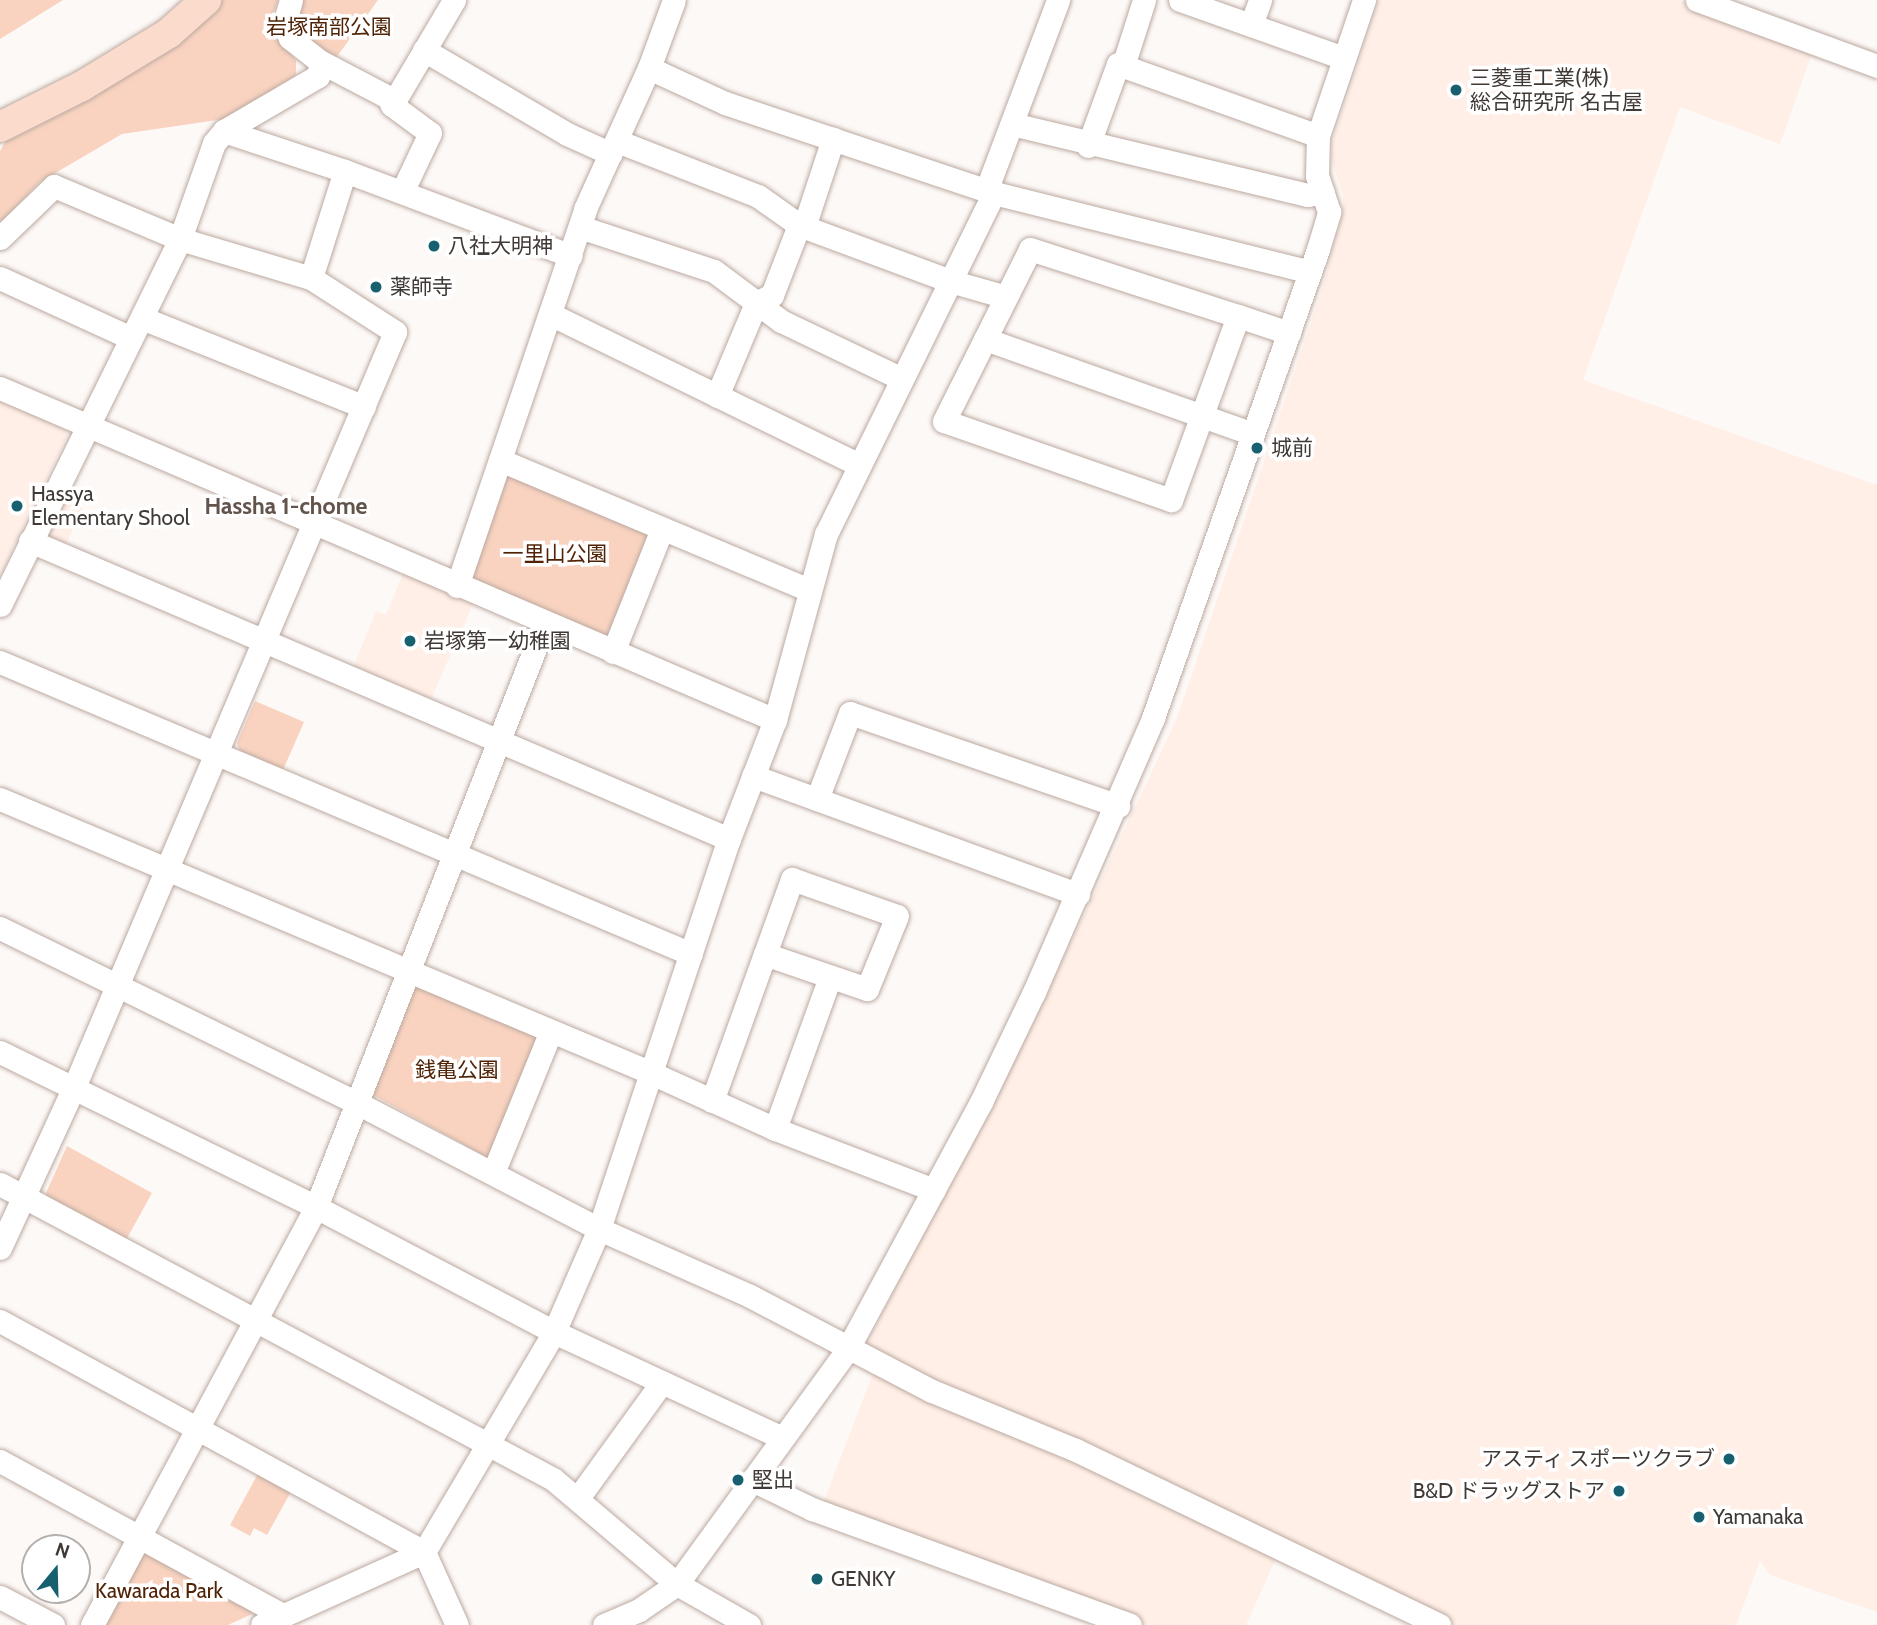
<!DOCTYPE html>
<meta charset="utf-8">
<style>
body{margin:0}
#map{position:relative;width:1877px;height:1625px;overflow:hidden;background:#fdf9f7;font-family:Cabin,"Noto Sans JP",sans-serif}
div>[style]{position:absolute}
.built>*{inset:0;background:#ffefe7}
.green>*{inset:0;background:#f9d3c0}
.roads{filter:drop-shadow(0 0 2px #bba9a0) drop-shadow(0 0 2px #bba9a0)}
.minor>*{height:23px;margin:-11.5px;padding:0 11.5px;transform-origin:11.5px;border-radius:11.5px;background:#fff}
.major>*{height:30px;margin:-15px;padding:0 15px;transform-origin:15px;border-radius:15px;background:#fbdccc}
.dots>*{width:19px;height:19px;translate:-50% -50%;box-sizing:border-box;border:4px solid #fff;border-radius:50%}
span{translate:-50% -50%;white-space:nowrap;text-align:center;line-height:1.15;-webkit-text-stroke:7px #fff;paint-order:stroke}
.park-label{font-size:21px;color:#512306}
.poi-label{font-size:21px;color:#403935}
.left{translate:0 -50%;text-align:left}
.right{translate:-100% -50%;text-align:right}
.neighbourhood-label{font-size:23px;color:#62534b;font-weight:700}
.north{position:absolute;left:21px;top:1534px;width:70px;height:70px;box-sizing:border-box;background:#fff;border:2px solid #b3b0ae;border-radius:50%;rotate:19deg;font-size:19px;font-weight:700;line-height:28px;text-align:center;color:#403935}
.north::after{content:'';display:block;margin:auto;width:24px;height:32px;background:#17606f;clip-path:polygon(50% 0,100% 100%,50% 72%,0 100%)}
</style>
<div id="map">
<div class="built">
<div style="clip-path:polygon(1379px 0,1679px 0,1813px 50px,1780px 144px,1680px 107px,1583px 380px,1877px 485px,1877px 1612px,1770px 1575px,1760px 1561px,1736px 1625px,1454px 1625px,1397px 1592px,1079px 1442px,989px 1408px,866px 1345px,1028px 1034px,1177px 718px,1323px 287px,1343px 211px,1343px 196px,1331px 158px,1332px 143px)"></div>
<div style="clip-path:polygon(0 398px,64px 427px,67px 436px,0 576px)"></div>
<div style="clip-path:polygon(60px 499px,83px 508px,65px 546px,48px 539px,45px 532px)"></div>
<div style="clip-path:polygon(404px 571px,474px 602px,431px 699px,354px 666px,376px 611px,386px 615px)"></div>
<div style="clip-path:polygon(875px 1368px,1076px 1457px,1277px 1556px,1246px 1625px,1144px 1625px,821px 1509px)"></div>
</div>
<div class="green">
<div style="clip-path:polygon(0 0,63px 0,0 39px)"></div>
<div style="clip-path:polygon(217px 0,278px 0,268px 28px,296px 60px,296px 75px,231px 118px,122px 134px,40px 182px,0 223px,0 151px,13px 129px)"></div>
<div style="clip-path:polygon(300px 0,378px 0,333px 62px,295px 27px)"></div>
<div style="clip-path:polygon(509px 473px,651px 532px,607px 637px,473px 581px,470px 573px)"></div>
<div style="clip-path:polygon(255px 701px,304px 722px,283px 770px,240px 752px,237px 743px)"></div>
<div style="clip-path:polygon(421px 986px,544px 1037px,492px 1160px,373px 1095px,414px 988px)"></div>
<div style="clip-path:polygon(67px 1146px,152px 1193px,126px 1240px,48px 1198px,46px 1193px)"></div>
<div style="clip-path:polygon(260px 1470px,293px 1488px,267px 1535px,254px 1528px,250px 1536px,230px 1525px)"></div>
<div style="clip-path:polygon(144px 1551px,250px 1605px,252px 1614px,228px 1625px,105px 1625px)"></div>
</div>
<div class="roads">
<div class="minor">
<div style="left:291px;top:0;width:25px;rotate:106deg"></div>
<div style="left:284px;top:24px;width:15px;rotate:67deg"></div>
<div style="left:290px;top:38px;width:39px;rotate:38deg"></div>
<div style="left:321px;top:62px;width:76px;rotate:27.6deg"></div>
<div style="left:388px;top:97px;width:9px;rotate:63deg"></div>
<div style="left:392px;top:105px;width:47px;rotate:36.4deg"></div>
<div style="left:430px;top:133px;width:65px;rotate:115.4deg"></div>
<div style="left:1180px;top:0;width:174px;rotate:19.5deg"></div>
<div style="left:1697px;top:0;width:192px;rotate:20.1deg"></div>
<div style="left:1251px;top:25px;width:27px;rotate:-70deg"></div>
<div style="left:424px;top:50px;width:166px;rotate:30.4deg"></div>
<div style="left:567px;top:134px;width:48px;rotate:24.4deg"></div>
<div style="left:1123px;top:66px;width:207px;rotate:19.7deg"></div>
<div style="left:649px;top:68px;width:84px;rotate:24.7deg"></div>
<div style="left:725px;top:103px;width:284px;rotate:18.5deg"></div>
<div style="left:994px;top:193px;width:326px;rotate:14deg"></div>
<div style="left:392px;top:105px;width:122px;rotate:-59.4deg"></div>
<div style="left:1012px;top:124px;width:304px;rotate:13.5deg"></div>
<div style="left:1308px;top:195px;width:15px;rotate:-11deg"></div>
<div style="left:224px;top:131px;width:127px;rotate:18.3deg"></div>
<div style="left:345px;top:171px;width:241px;rotate:20.6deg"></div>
<div style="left:617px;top:141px;width:151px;rotate:21.3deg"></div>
<div style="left:758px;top:196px;width:50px;rotate:35.3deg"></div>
<div style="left:799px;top:225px;width:161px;rotate:20.3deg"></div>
<div style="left:950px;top:281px;width:58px;rotate:15.9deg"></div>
<div style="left:1088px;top:146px;width:87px;rotate:-69.9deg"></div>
<div style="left:1118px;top:64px;width:5px;rotate:22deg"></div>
<div style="left:1123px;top:66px;width:69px;rotate:-72.3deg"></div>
<div style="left:994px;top:193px;width:11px;rotate:-117deg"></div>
<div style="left:989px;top:183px;width:196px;rotate:-69.3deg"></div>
<div style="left:580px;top:227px;width:141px;rotate:18.2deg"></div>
<div style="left:714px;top:271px;width:84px;rotate:36.7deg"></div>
<div style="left:781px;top:321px;width:134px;rotate:25.6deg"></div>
<div style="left:804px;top:227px;width:93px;rotate:-71.8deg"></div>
<div style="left:0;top:238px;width:75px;rotate:-43.9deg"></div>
<div style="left:54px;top:186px;width:137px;rotate:22.8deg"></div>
<div style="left:180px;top:239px;width:137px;rotate:16.6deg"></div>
<div style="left:311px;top:278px;width:100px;rotate:32.7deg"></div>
<div style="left:395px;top:332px;width:820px;rotate:113.03deg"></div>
<div style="left:74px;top:1087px;width:177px;rotate:114.7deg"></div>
<div style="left:0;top:278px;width:144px;rotate:24.6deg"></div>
<div style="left:311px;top:278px;width:112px;rotate:-72.4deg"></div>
<div style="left:550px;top:314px;width:344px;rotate:26deg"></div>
<div style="left:1238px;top:316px;width:196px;rotate:110deg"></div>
<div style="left:1171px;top:500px;width:240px;rotate:-160.8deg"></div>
<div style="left:944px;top:421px;width:192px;rotate:-63.4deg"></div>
<div style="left:1030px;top:249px;width:219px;rotate:17.9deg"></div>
<div style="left:1238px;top:316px;width:54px;rotate:18.4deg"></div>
<div style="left:142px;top:318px;width:239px;rotate:21.8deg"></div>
<div style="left:985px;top:339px;width:284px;rotate:19.5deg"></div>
<div style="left:0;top:388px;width:843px;rotate:23.19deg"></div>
<div style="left:717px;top:396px;width:101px;rotate:-67.2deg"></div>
<div style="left:756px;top:303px;width:18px;rotate:-27deg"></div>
<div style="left:772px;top:295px;width:75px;rotate:-68.9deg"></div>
<div style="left:500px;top:460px;width:335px;rotate:22.8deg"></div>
<div style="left:30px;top:541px;width:760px;rotate:23.09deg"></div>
<div style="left:457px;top:586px;width:398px;rotate:-71.2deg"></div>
<div style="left:585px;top:209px;width:155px;rotate:-65.6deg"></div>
<div style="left:649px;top:68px;width:72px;rotate:-69.8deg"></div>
<div style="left:0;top:605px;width:408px;rotate:-63.8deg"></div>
<div style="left:180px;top:239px;width:102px;rotate:-70.5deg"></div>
<div style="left:214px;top:143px;width:16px;rotate:-50deg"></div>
<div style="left:224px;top:131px;width:109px;rotate:-30.3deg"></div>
<div style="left:318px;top:76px;width:14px;rotate:-78deg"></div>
<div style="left:613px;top:652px;width:132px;rotate:-68.3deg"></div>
<div style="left:0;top:662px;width:750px;rotate:22.91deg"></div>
<div style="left:753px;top:776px;width:346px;rotate:20deg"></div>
<div style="left:0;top:799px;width:704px;rotate:22.81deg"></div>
<div style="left:649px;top:1072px;width:138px;rotate:24.3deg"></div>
<div style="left:775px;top:1129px;width:170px;rotate:21deg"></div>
<div style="left:817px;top:799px;width:92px;rotate:-69deg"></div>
<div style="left:850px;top:713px;width:284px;rotate:19.1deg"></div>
<div style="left:0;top:928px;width:400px;rotate:26.1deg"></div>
<div style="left:359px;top:1104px;width:271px;rotate:27.5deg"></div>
<div style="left:599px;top:1229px;width:165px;rotate:23.9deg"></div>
<div style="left:750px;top:1296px;width:205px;rotate:27.6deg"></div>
<div style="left:932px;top:1391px;width:156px;rotate:22.3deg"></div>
<div style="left:1076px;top:1450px;width:403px;rotate:25.7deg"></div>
<div style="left:0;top:1052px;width:352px;rotate:26.1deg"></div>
<div style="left:316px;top:1207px;width:269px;rotate:27.7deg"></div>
<div style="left:554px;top:1332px;width:251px;rotate:24.9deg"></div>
<div style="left:712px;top:1101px;width:156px;rotate:-70.2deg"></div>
<div style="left:765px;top:954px;width:80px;rotate:-70.2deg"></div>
<div style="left:792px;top:879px;width:111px;rotate:19.4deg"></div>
<div style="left:897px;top:916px;width:79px;rotate:112.3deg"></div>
<div style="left:867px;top:989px;width:108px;rotate:-161.1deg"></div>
<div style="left:775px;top:1129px;width:162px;rotate:-70.1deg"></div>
<div style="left:493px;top:1173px;width:153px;rotate:-67.8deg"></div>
<div style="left:0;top:1184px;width:627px;rotate:28.08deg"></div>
<div style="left:553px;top:1479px;width:162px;rotate:40.3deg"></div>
<div style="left:677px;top:1584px;width:83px;rotate:29.7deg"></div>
<div style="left:0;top:1321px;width:483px;rotate:28.6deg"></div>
<div style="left:424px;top:1552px;width:80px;rotate:65.7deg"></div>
<div style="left:0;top:1461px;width:322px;rotate:28.6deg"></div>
<div style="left:752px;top:1480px;width:67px;rotate:25.8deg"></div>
<div style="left:812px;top:1509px;width:338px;rotate:20deg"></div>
<div style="left:578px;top:1498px;width:143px;rotate:-54.1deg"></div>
<div style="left:0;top:1597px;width:60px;rotate:27.8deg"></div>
<div style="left:92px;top:1625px;width:474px;rotate:-61.8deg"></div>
<div style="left:316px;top:1207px;width:627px;rotate:-68.59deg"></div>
<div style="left:262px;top:1625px;width:178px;rotate:-24.3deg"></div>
<div style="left:424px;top:1552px;width:256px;rotate:-59.4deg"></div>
<div style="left:554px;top:1332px;width:112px;rotate:-66.4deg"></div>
<div style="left:599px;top:1229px;width:411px;rotate:-71.6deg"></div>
<div style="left:729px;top:839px;width:128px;rotate:-68.9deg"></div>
<div style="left:775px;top:720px;width:193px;rotate:-74.7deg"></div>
<div style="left:826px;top:534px;width:380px;rotate:-63.8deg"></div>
<div style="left:604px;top:1625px;width:38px;rotate:-23deg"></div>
<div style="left:639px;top:1610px;width:46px;rotate:-34.4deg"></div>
<div style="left:677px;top:1584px;width:289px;rotate:-54deg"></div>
<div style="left:847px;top:1350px;width:282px;rotate:-61.6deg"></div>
<div style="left:981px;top:1102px;width:122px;rotate:-64.3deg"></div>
<div style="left:1034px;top:992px;width:299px;rotate:-66.5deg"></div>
<div style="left:1153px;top:718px;width:497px;rotate:-70.6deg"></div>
<div style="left:1318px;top:249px;width:39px;rotate:-73deg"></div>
<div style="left:1329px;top:212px;width:38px;rotate:-108deg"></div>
<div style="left:1317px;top:176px;width:40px;rotate:-88.6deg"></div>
<div style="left:1318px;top:136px;width:144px;rotate:-71.3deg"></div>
</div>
<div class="major">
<div style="left:0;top:127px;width:92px;rotate:-26.6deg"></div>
<div style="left:82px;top:86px;width:102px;rotate:-31.3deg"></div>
<div style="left:169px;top:33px;width:50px;rotate:-41.7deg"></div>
</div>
</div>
<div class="dots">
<div style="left:1456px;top:90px;background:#17606f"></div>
<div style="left:434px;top:246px;background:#17606f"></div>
<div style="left:376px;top:287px;background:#17606f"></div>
<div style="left:1257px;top:448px;background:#17606f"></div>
<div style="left:17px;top:506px;background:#17606f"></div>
<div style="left:410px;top:641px;background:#17606f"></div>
<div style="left:1729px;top:1459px;background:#17606f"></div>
<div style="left:738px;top:1480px;background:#17606f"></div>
<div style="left:1619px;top:1491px;background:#17606f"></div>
<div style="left:1699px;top:1517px;background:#17606f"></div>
<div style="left:817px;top:1579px;background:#17606f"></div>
</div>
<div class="park-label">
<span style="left:329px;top:27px">岩塚南部公園</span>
<span style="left:555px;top:554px">一里山公園</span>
<span style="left:457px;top:1070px">銭亀公園</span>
<span style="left:159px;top:1591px">Kawarada Park</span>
</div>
<div class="poi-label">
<span class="left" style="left:1470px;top:90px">三菱重工業(株)<br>総合研究所 名古屋</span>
<span class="left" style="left:448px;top:246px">八社大明神</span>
<span class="left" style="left:390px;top:287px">薬師寺</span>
<span class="left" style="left:1271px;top:448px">城前</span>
<span class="left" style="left:31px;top:506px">Hassya<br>Elementary Shool</span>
<span class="left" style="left:424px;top:641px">岩塚第一幼稚園</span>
<span class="right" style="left:1715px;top:1459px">アスティ スポーツクラブ</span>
<span class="left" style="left:752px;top:1480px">堅出</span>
<span class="right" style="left:1605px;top:1491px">B&amp;D ドラッグストア</span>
<span class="left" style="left:1713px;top:1517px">Yamanaka</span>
<span class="left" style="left:831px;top:1579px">GENKY</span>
</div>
<div class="neighbourhood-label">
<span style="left:286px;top:506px">Hassha 1-chome</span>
</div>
<div class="north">N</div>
</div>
